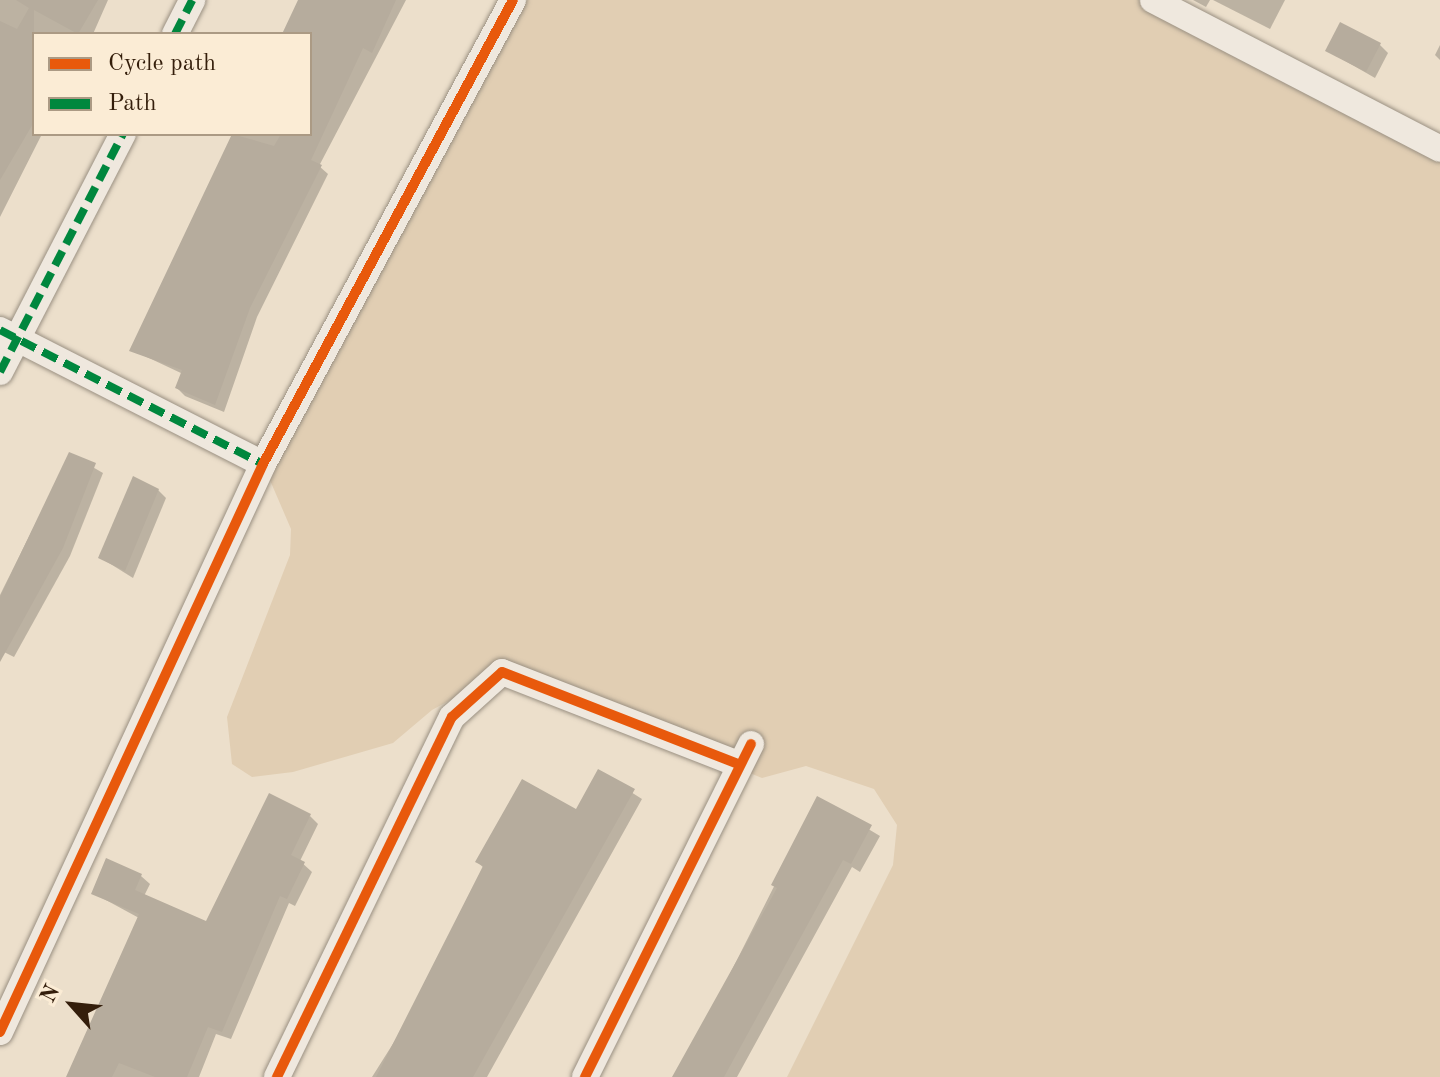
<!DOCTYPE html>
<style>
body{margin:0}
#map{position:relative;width:1440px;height:1077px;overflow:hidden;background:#ecdfcb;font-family:"Old Standard TT",serif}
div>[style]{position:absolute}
.green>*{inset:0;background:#e1ceb3}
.shadow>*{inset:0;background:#0003}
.building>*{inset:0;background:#b6ac9d}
.roads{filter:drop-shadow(0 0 2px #9a9082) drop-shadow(0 0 2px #9a9082)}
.street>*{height:26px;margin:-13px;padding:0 13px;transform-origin:13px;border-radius:13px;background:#efe8de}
.quiet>*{height:8px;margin-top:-4px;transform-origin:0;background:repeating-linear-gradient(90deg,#00873e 0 16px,transparent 0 24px)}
.cycleway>*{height:10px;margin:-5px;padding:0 5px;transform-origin:5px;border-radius:5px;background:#e8590c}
span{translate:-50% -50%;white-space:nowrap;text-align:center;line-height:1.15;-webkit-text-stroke:8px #fbecd5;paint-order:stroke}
.legend{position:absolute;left:32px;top:32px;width:280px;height:104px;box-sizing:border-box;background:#fbecd5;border:2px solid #ab9a84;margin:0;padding:10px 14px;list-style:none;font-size:24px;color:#341e0b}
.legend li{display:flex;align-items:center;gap:16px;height:40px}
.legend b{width:40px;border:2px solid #ab9a84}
.north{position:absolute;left:32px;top:965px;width:80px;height:80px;-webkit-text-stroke:6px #fbecd5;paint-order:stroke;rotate:297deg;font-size:22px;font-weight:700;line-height:32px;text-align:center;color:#341e0b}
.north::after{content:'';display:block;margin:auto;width:28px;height:36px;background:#341e0b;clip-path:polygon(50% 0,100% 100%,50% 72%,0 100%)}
</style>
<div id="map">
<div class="green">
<div style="clip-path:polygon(513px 0,1153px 0,1440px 149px,1440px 1077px,787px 1077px,893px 865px,897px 825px,874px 789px,806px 766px,762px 778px,502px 672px,432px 710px,393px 743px,293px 772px,252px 777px,232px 764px,227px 717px,290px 555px,291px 529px,263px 464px)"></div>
</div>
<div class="shadow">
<div style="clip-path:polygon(0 0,108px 0,93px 34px,34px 34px,34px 134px,42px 134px,0 217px)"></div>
<div style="clip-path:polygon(302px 0,406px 0,319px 166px,328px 174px,257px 317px,224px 412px,185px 396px,177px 388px,183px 374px,132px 350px,237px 134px,310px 134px,310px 34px,285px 34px)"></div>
<div style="clip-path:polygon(1193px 0,1210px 0,1206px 7px)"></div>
<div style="clip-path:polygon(1213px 0,1285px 0,1270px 29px)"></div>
<div style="clip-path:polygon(1380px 45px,1388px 53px,1375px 78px,1328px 51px)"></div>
<div style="clip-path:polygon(1440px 45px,1440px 60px,1435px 55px)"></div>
<div style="clip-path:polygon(70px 454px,103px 473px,70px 556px,14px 657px,0 650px,0 595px)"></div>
<div style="clip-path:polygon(158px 490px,166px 498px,133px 578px,101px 558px)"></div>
<div style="clip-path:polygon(599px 772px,642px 799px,487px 1077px,372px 1077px,413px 1012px,484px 868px,477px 862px,577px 812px)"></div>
<div style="clip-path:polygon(818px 799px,880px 836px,860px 872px,852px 867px,737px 1077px,678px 1077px)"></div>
<div style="clip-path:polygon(310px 816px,318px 824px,300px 861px,312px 872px,295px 906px,289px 903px,231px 1039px,216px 1034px,199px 1077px,67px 1077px,139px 918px,93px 893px,141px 876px,150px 884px,144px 896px,207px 923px)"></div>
</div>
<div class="building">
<div style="clip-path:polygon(16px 0,98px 0,78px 34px,34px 10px,34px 122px,0 180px,0 21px,17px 29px,29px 8px)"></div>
<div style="clip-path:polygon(298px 0,396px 0,372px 53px,363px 48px,311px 160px,322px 165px,250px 308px,215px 405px,175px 388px,182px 370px,129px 351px,232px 134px,274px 146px,281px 134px,310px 134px,310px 34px,282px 34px)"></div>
<div style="clip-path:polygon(1340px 22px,1381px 43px,1366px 72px,1325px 51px)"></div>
<div style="clip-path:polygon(69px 452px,96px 463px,63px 548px,0 662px,0 597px)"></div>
<div style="clip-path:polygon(133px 476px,159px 489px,125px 571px,98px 558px)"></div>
<div style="clip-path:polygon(598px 769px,635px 789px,473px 1077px,376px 1077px,483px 866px,475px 862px,522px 779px,576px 809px)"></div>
<div style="clip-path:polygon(269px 793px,311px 814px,291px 855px,305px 862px,287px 899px,280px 896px,222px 1032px,208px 1027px,187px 1077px,155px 1077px,119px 1063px,112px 1077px,66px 1077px,139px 914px,91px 894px,106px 858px,142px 874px,135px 890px,206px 921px)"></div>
<div style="clip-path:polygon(817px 796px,872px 825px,851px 864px,843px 860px,724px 1077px,672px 1077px,777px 888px,771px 885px)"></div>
</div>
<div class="roads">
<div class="street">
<div style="left:1153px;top:0;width:323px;rotate:27.4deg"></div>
<div style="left:175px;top:34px;width:38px;rotate:-63deg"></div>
<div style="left:0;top:330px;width:295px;rotate:27deg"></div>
<div style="left:0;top:372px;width:268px;rotate:-62.7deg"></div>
<div style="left:0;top:1032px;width:626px;rotate:-65.15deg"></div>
<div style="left:263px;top:464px;width:527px;rotate:-61.68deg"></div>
<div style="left:277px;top:1077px;width:400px;rotate:-64.1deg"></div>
<div style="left:452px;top:717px;width:67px;rotate:-42deg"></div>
<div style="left:502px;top:672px;width:251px;rotate:21.3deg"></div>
<div style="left:585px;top:1077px;width:372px;rotate:-63.5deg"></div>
</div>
</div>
<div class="quiet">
<div style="left:175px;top:34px;width:38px;rotate:-63deg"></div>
<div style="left:0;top:330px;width:295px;rotate:27deg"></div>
<div style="left:0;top:372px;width:268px;rotate:-62.7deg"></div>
</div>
<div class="cycleway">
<div style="left:0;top:1032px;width:626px;rotate:-65.15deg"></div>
<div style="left:263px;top:464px;width:527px;rotate:-61.68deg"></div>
<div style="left:277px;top:1077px;width:400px;rotate:-64.1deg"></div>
<div style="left:452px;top:717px;width:67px;rotate:-42deg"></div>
<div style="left:502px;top:672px;width:251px;rotate:21.3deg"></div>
<div style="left:585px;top:1077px;width:372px;rotate:-63.5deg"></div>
</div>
<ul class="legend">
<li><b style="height:10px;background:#e8590c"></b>Cycle path</li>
<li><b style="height:10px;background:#00873e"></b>Path</li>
</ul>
<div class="north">N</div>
</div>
